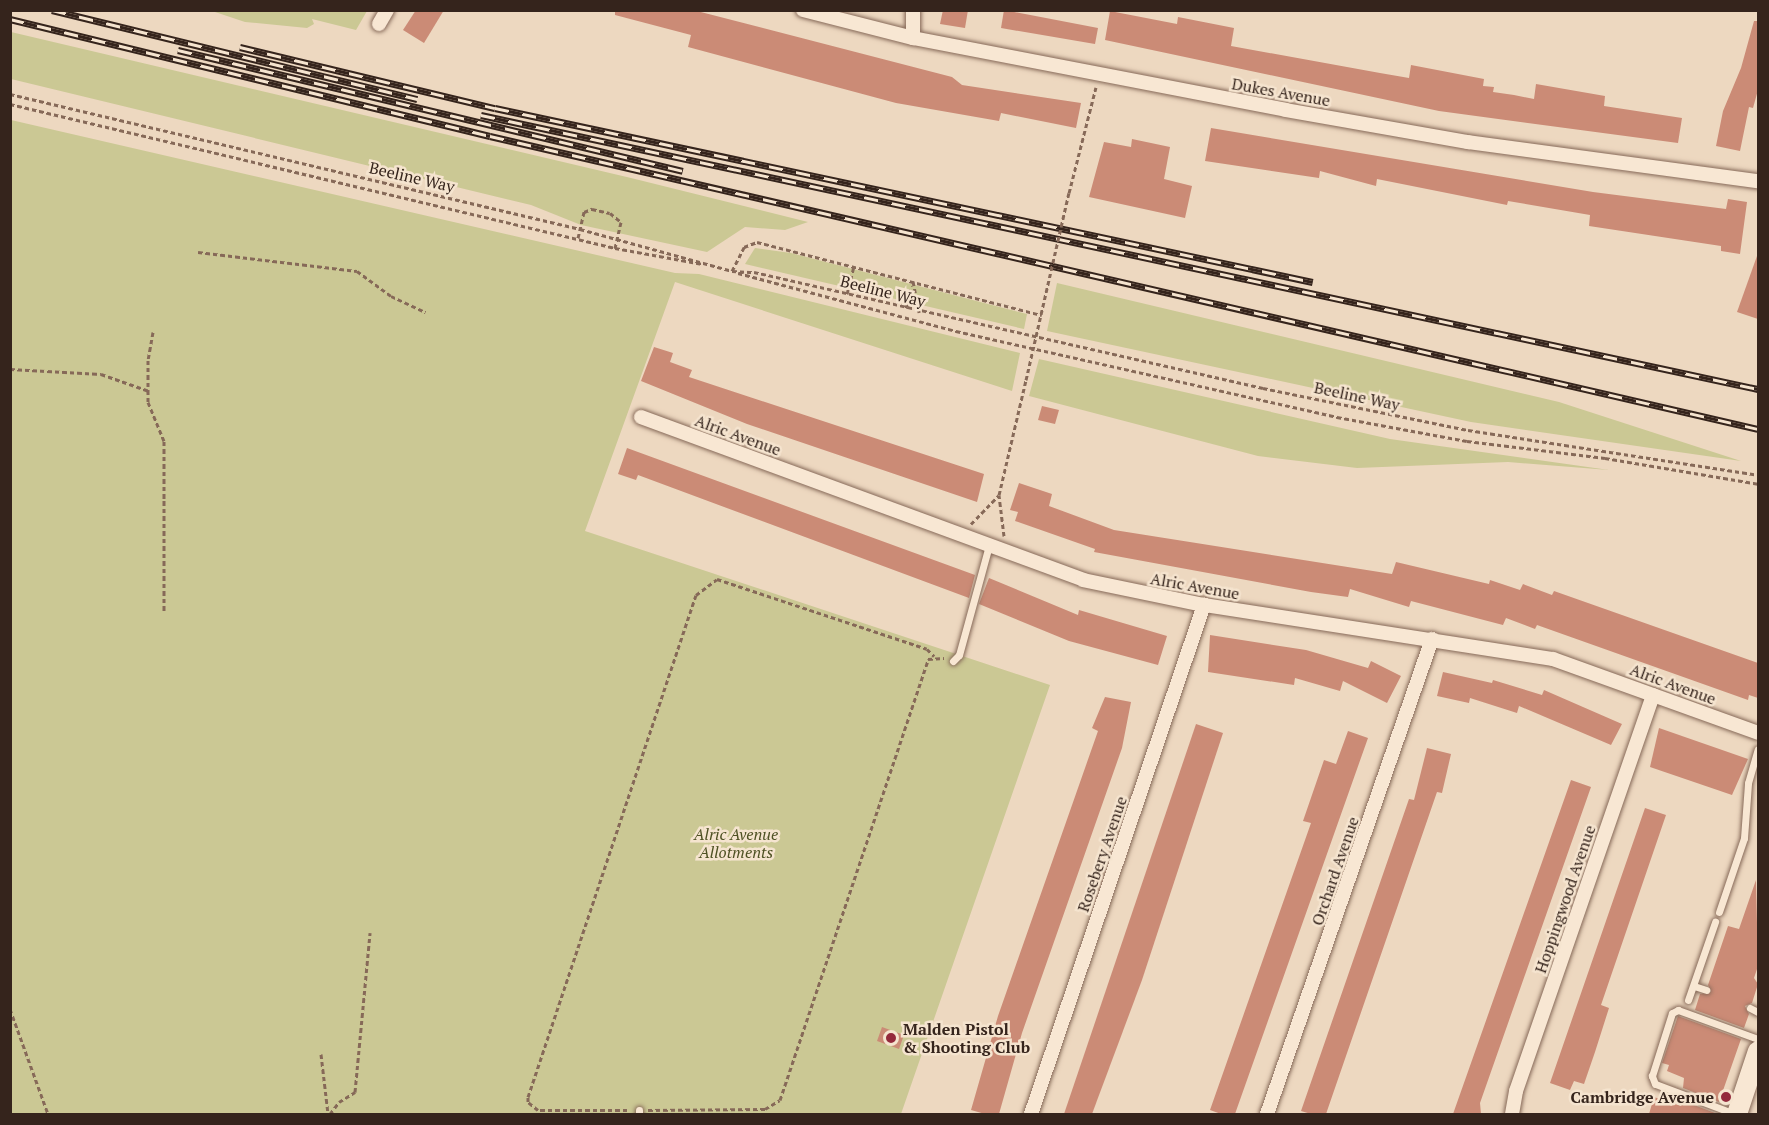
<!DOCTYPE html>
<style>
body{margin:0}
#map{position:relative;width:1769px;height:1125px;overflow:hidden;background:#edd8c0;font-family:"PT Serif",serif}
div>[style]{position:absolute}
.green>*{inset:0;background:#cbc894}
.building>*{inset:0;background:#cb8b76}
.path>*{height:3px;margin-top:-1.5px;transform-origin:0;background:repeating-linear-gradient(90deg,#866958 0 4.5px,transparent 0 7.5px)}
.roads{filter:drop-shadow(0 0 2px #866958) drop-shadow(0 0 2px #866958)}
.lane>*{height:7px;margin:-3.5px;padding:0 3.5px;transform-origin:3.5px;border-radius:3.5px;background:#f8e7d3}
.street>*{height:14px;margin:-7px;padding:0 7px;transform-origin:7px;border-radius:7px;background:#f8e7d3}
.secondary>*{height:20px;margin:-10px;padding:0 10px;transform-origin:10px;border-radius:10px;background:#f8e7d3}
.rail>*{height:7px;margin-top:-3.5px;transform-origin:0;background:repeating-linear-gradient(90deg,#f5e4cf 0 14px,#35241c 0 28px);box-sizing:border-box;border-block:2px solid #35241c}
.path-bridge>*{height:3px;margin-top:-1.5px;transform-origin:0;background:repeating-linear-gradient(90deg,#866958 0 4.5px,transparent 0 7.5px)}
.dots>*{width:16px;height:16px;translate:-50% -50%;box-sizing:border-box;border:3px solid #f5e4cf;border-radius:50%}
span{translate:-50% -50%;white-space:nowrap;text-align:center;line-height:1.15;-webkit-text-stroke:5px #f5e4cf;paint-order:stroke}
.street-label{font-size:16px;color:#35241c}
.park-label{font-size:16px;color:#4e5123;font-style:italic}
.poi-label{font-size:16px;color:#35241c;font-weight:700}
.left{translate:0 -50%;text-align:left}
.right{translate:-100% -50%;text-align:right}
.frame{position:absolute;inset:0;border:12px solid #35241c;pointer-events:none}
</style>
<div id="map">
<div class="green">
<div style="clip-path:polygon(212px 11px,367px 11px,356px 30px,312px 19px,314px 24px,307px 28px,245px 22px)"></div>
<div style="clip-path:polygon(11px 32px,631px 178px,808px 222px,785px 230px,745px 227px,707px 252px,581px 225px,531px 205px,11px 79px)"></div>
<div style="clip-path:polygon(11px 120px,675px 273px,699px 274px,1020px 353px,1012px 391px,675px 282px,585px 531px,1050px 685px,901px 1114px,11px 1114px)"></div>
<div style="clip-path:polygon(755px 248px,791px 253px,1027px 314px,1024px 329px,745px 264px)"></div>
<div style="clip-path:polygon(1057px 283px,1559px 402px,1741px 461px,1471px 422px,1047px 331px)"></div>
<div style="clip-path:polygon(1039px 359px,1390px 439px,1609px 470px,1508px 462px,1357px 468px,1258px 456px,1029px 396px)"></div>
</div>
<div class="building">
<div style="clip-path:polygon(416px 10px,444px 10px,424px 43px,403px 30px)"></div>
<div style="clip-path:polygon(615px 10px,693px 10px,952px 77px,962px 85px,1081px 103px,1076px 128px,1001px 113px,999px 121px,896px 103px,688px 47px,691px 35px,615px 15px)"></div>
<div style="clip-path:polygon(943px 10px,968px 10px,965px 28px,940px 24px)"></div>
<div style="clip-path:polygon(1004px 10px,1098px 28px,1095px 44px,1001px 28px)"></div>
<div style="clip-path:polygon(1110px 11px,1177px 24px,1178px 17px,1234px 28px,1231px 46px,1380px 73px,1409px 78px,1411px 65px,1484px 79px,1483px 86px,1494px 87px,1493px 92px,1514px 95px,1534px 99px,1536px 84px,1605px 96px,1604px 106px,1682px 118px,1678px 143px,1439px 111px,1105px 40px)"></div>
<div style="clip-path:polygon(1754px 21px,1758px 21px,1758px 90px,1753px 108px,1749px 107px,1740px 151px,1716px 146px,1723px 111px,1741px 68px)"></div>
<div style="clip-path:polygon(1211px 128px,1593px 192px,1726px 209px,1728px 199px,1747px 202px,1740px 254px,1721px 251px,1721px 246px,1589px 226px,1590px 215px,1508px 201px,1507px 205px,1377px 179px,1376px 186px,1320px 171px,1319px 178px,1205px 161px)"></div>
<div style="clip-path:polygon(1132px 139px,1170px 147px,1164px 179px,1192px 186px,1185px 218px,1089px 197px,1104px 142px,1131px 147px)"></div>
<div style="clip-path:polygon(1757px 256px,1758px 256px,1758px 319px,1737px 312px)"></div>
<div style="clip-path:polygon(654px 347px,673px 353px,670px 362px,692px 370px,689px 377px,984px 474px,977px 502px,747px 424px,641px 381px)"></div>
<div style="clip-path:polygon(1042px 406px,1059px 410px,1055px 424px,1038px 420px)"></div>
<div style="clip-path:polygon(627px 448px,975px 575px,969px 598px,638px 475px,636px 480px,618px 474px)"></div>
<div style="clip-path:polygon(1019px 483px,1052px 494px,1049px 506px,1114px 530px,1392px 574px,1396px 562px,1489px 584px,1490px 580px,1520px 590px,1523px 584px,1552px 595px,1554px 591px,1758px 663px,1758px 698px,1749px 695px,1748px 700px,1537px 625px,1535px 629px,1506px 618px,1503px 625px,1411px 601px,1409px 607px,1350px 589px,1348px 597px,1311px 592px,1094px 552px,1095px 549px,1015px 521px,1018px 512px,1010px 510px)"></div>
<div style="clip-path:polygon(989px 578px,1078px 615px,1079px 610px,1167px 636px,1158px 665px,1069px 641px,979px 604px)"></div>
<div style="clip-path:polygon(1210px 635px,1306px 650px,1368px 668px,1371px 661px,1401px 676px,1387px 703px,1343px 681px,1340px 691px,1295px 678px,1294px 685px,1208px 672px)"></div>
<div style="clip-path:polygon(1443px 672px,1492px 683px,1493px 680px,1542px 695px,1544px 690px,1622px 724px,1611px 745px,1519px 706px,1517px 713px,1470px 698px,1469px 703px,1437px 696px)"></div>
<div style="clip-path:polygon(1105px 697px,1131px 702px,1122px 748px,1022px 1033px,999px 1114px,985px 1114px,971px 1110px,998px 1016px,1098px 731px,1092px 728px)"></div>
<div style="clip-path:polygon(1196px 724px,1223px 733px,1142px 980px,1092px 1114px,1064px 1114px)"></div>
<div style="clip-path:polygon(1659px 728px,1748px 759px,1732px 795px,1650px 767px)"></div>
<div style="clip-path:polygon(1348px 731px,1368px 738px,1235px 1114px,1221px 1114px,1210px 1110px,1311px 823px,1303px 821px,1324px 760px,1336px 764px)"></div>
<div style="clip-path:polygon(1427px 748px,1451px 754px,1442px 793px,1437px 792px,1326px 1114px,1311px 1114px,1301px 1111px,1409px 799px,1414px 800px)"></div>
<div style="clip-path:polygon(1571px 780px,1591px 787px,1480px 1103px,1481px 1114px,1453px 1114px)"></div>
<div style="clip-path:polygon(1645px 808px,1666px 815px,1601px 1005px,1609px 1008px,1595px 1052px,1584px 1084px,1574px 1081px,1570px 1090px,1550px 1083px)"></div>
<div style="clip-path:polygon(1756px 880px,1758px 966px,1754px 978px,1758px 984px,1752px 1003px,1745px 1006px,1749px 1014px,1744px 1028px,1695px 1010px,1700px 994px,1711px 992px,1708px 985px,1728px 926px,1739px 929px)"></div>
<div style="clip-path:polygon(1678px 1016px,1741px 1039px,1719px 1102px,1683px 1088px,1684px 1078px,1667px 1071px,1669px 1065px,1662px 1063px)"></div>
<div style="clip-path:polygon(882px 1027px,904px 1035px,899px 1049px,877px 1041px)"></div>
<div style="clip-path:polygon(1654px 1097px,1681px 1106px,1681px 1100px,1715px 1113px,1649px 1114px)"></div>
</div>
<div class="path">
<div style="left:314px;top:10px;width:14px"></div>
<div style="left:10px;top:94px;width:586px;rotate:13.32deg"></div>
<div style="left:580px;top:229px;width:158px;rotate:15.4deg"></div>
<div style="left:732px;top:271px;width:22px;rotate:3deg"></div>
<div style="left:754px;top:272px;width:522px;rotate:12.84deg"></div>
<div style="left:1263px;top:388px;width:209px;rotate:11.6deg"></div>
<div style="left:1468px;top:430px;width:293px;rotate:8.8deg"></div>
<div style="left:10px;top:104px;width:622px;rotate:13.39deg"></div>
<div style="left:615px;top:248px;width:89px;rotate:10.3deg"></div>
<div style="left:1069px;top:193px;width:109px;rotate:-75.7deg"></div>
<div style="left:578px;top:238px;width:27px;rotate:-77deg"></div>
<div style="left:584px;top:212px;width:9px;rotate:-21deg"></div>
<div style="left:592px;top:209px;width:18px;rotate:13deg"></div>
<div style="left:610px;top:213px;width:14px;rotate:39deg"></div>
<div style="left:621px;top:222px;width:27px;rotate:103deg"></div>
<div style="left:198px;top:252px;width:160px;rotate:6.8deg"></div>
<div style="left:357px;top:271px;width:42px;rotate:36.3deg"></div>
<div style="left:391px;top:296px;width:38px;rotate:25deg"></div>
<div style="left:732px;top:271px;width:27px;rotate:-63deg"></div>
<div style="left:744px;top:247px;width:14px;rotate:-21deg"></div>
<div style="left:757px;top:242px;width:294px;rotate:14.4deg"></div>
<div style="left:738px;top:273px;width:226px;rotate:14.9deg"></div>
<div style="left:956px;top:331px;width:391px;rotate:12.7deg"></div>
<div style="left:1337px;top:417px;width:132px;rotate:10.5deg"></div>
<div style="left:1467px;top:441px;width:139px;rotate:7deg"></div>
<div style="left:1605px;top:458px;width:155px;rotate:9.6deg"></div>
<div style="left:913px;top:281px;width:32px;rotate:79deg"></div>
<div style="left:847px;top:294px;width:29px;rotate:-76deg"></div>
<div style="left:906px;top:308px;width:23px;rotate:-75deg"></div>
<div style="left:153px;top:332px;width:28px;rotate:100deg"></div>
<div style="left:148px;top:360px;width:42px;rotate:90deg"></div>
<div style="left:148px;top:402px;width:42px;rotate:67.7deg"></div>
<div style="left:164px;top:441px;width:171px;rotate:90deg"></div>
<div style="left:10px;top:369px;width:91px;rotate:3.1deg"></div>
<div style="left:101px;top:374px;width:51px;rotate:19.5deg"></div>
<div style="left:971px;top:524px;width:40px;rotate:-46deg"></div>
<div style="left:1004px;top:536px;width:41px;rotate:-97deg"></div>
<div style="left:999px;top:495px;width:118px;rotate:-76.8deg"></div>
<div style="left:10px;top:1009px;width:112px;rotate:70.1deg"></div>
<div style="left:321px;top:1054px;width:60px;rotate:83.3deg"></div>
<div style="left:627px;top:1110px;width:89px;rotate:180deg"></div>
<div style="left:538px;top:1110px;width:13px;rotate:-141deg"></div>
<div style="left:528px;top:1102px;width:5px;rotate:-90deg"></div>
<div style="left:528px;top:1097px;width:529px;rotate:-71.5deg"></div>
<div style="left:696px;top:595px;width:26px;rotate:-37deg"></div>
<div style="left:717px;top:579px;width:221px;rotate:18.4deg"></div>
<div style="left:927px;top:649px;width:10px;rotate:45deg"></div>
<div style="left:648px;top:1110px;width:117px;rotate:-0.5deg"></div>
<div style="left:765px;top:1109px;width:17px;rotate:-31deg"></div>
<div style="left:780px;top:1100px;width:465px;rotate:-71.4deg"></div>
<div style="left:928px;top:659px;width:16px;rotate:-4deg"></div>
<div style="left:330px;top:1114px;width:15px;rotate:-53deg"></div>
<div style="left:339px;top:1102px;width:19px;rotate:-32deg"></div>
<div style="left:355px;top:1092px;width:160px;rotate:-84.6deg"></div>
</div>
<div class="roads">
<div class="lane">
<div style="left:953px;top:661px;width:8px;rotate:-45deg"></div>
<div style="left:959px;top:655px;width:114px;rotate:-74.7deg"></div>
<div style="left:1719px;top:912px;width:78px;rotate:-71.3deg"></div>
<div style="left:1744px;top:838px;width:55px;rotate:-85.8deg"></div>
<div style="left:1748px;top:783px;width:35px;rotate:-74deg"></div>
<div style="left:1694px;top:986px;width:13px;rotate:18deg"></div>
<div style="left:1688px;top:1000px;width:83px;rotate:-70.9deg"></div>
<div style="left:1750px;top:1008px;width:9px;rotate:27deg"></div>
<div style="left:639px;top:1114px;width:4px;rotate:-90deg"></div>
<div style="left:1735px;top:1114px;width:85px;rotate:-159.4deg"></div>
<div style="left:1655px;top:1084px;width:9px;rotate:-111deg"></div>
<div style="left:1652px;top:1076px;width:66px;rotate:-72.4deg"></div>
<div style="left:1672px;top:1013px;width:7px;rotate:-27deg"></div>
<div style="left:1678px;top:1010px;width:85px;rotate:19.9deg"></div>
</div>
<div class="street">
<div style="left:803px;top:10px;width:114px;rotate:14.3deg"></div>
<div style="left:913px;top:38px;width:380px;rotate:10.9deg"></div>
<div style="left:1286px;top:110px;width:185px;rotate:10deg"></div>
<div style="left:1468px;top:142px;width:293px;rotate:7.7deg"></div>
<div style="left:379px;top:24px;width:16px;rotate:-60deg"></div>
<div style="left:913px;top:38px;width:28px;rotate:-90deg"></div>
<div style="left:641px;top:417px;width:471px;rotate:20.2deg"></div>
<div style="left:1083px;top:580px;width:124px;rotate:11.7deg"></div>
<div style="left:1204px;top:605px;width:353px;rotate:8.8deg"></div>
<div style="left:1553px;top:659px;width:218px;rotate:19.8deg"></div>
<div style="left:1031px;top:1114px;width:538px;rotate:-71.23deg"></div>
<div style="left:1267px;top:1114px;width:503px;rotate:-70.84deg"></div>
<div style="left:1512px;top:1114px;width:23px;rotate:-80deg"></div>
<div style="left:1516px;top:1091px;width:419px;rotate:-70.9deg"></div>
</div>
<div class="secondary">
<div style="left:1737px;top:1114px;width:66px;rotate:-71.6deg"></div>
</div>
</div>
<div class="rail">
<div style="left:52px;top:10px;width:376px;rotate:13.7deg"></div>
<div style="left:10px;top:19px;width:494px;rotate:13.7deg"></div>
<div style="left:490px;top:136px;width:1301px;rotate:13.01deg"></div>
<div style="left:240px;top:47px;width:262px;rotate:13.5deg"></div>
<div style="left:495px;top:108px;width:836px;rotate:12.01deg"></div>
<div style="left:178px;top:50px;width:519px;rotate:13.47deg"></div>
<div style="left:481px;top:115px;width:1306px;rotate:12.11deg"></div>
</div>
<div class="path-bridge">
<div style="left:1026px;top:380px;width:192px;rotate:-77.1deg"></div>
</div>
<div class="dots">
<div style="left:891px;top:1038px;background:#94293c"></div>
<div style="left:1726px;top:1097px;background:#94293c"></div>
</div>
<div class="street-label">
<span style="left:1281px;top:92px;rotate:10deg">Dukes Avenue</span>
<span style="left:412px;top:177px;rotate:13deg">Beeline Way</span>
<span style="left:883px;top:291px;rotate:14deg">Beeline Way</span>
<span style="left:1357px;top:396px;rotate:12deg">Beeline Way</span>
<span style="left:738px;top:435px;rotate:20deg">Alric Avenue</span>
<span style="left:1195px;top:586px;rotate:10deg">Alric Avenue</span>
<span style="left:1673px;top:684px;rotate:20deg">Alric Avenue</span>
<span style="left:1102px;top:854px;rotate:-71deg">Rosebery Avenue</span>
<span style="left:1335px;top:871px;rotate:-71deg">Orchard Avenue</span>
<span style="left:1565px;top:899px;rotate:-71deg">Hoppingwood Avenue</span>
</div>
<div class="park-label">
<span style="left:736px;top:843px">Alric Avenue<br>Allotments</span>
</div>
<div class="poi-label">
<span class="left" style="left:903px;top:1038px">Malden Pistol<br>&amp; Shooting Club</span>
<span class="right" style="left:1714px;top:1097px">Cambridge Avenue</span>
</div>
<div class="frame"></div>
</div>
